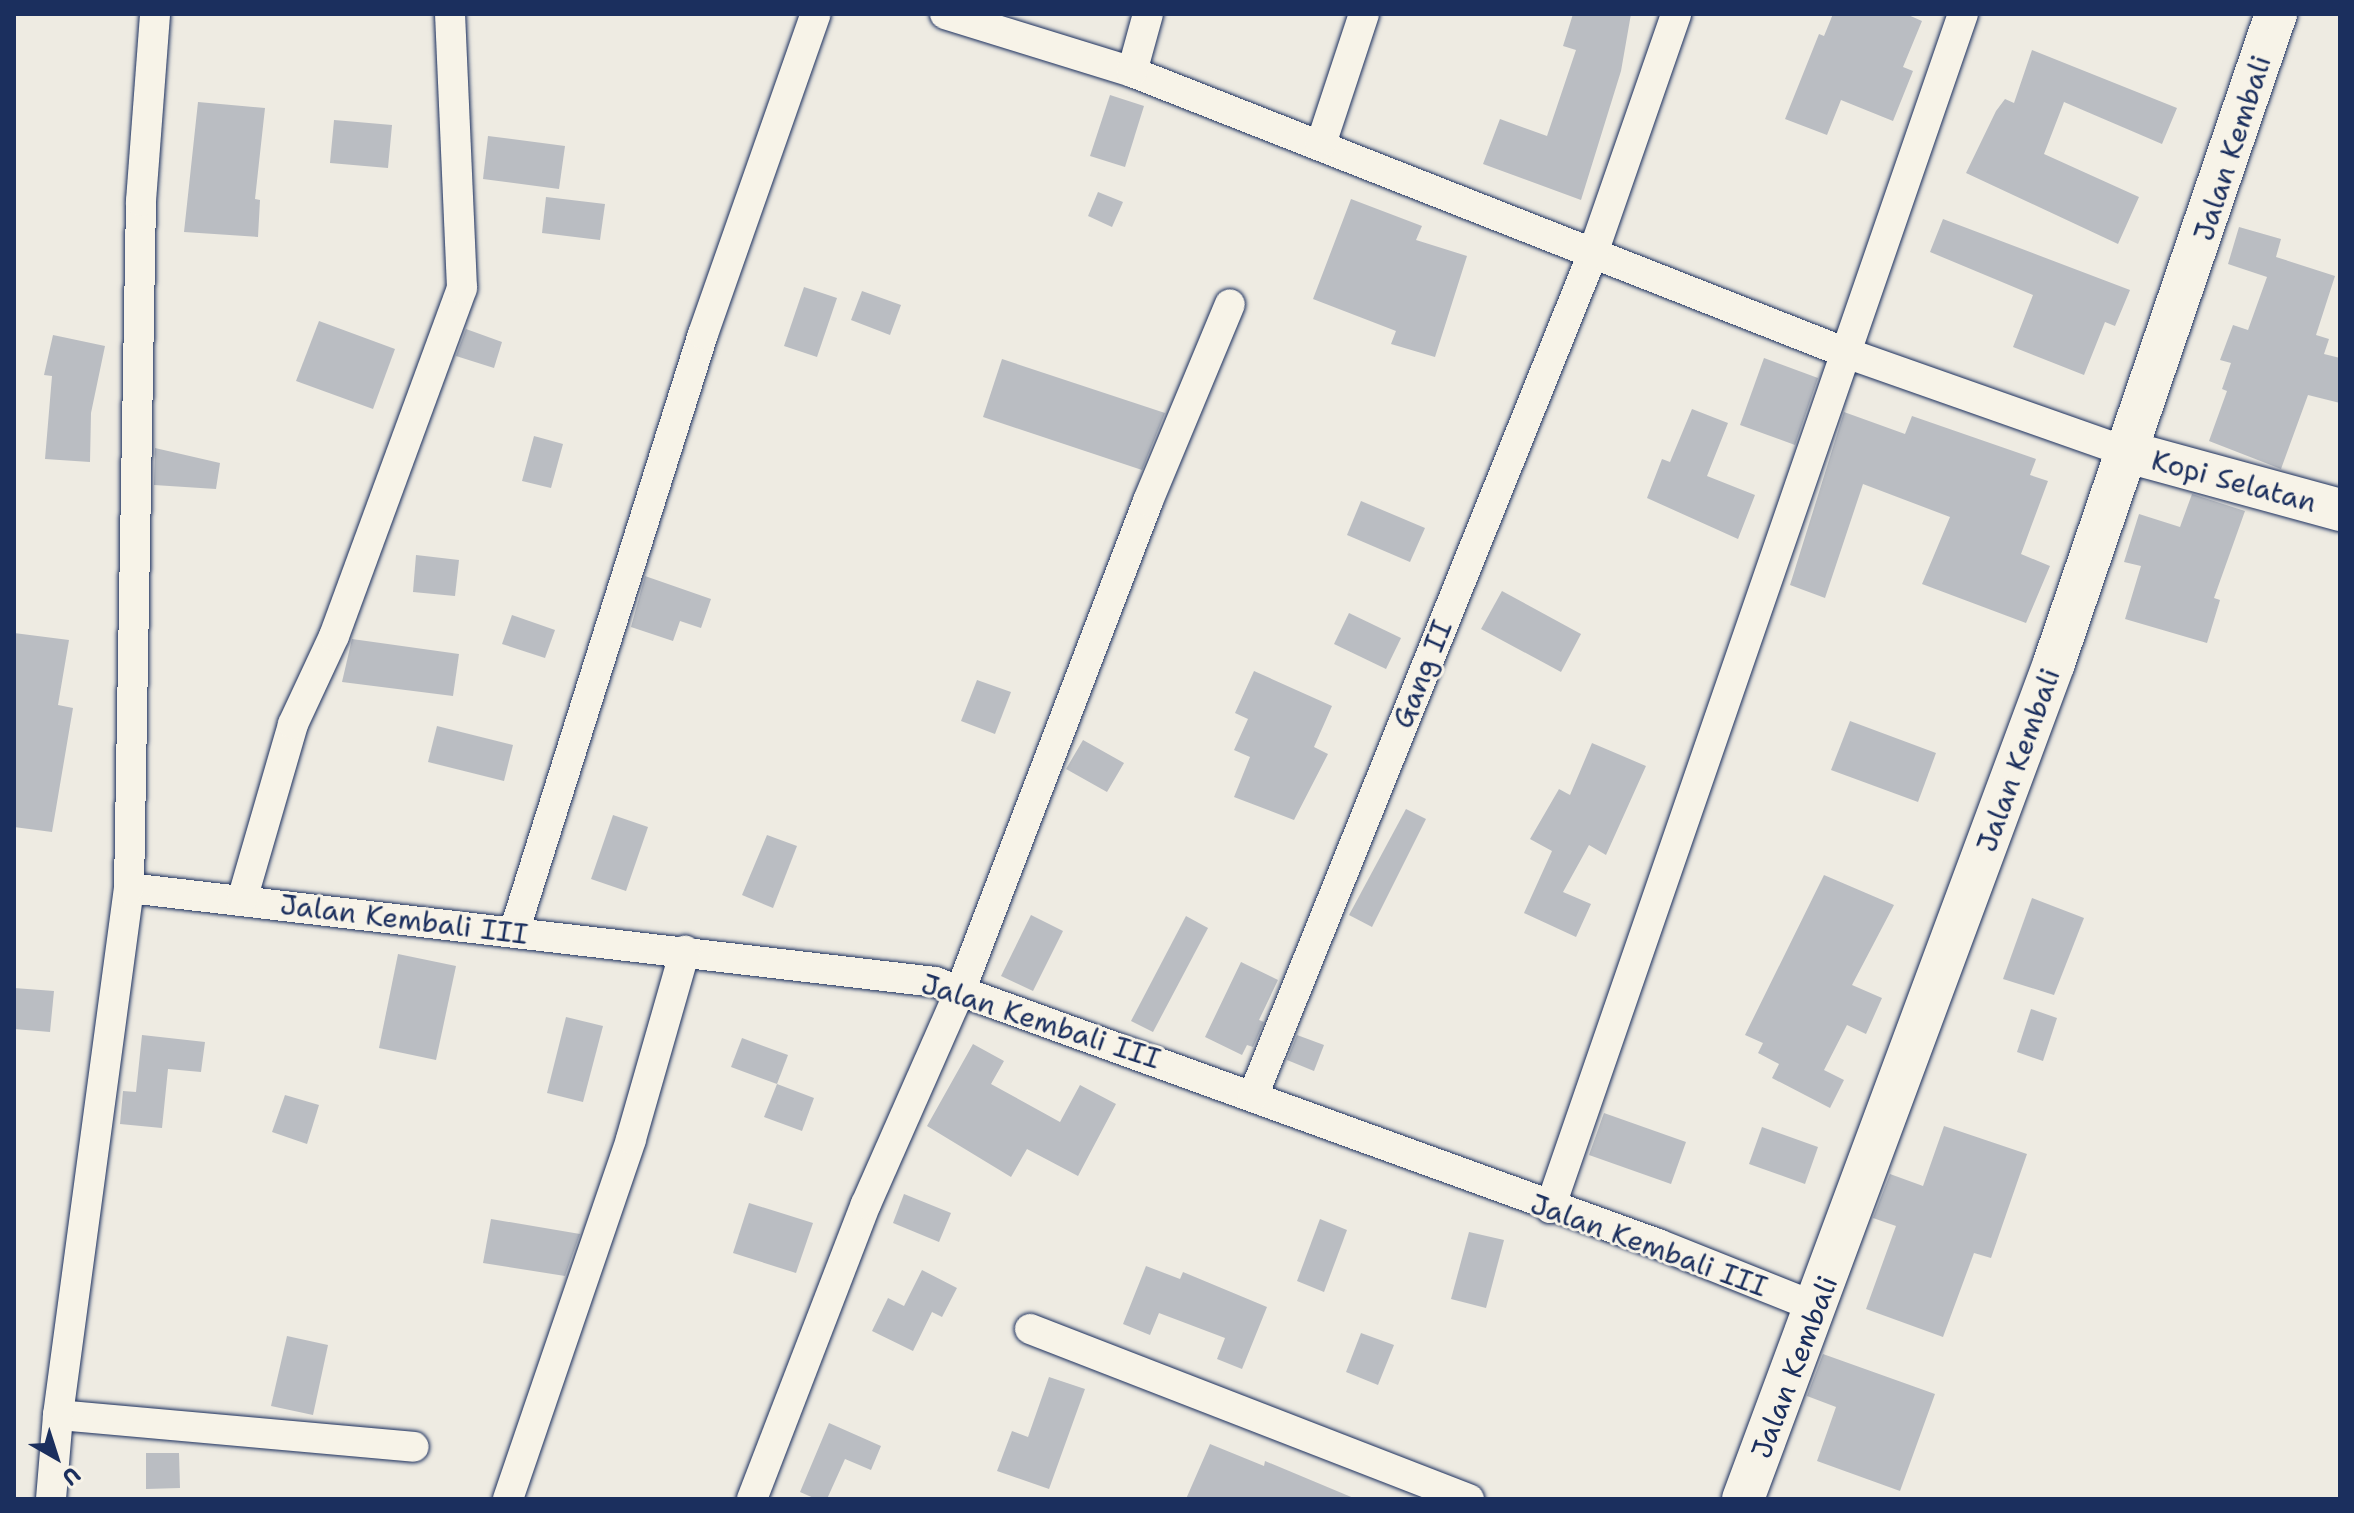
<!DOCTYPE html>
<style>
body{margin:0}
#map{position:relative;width:2354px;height:1513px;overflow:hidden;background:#eeebe2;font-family:"Shantell Sans",sans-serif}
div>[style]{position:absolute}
.building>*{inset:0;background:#babdc2}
.roads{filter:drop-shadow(0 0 2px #1b2f5e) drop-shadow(0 0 2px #1b2f5e)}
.street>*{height:30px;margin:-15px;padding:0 15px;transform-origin:15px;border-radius:15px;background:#f7f3e8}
.secondary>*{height:42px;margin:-21px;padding:0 21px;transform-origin:21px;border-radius:21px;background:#f7f3e8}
span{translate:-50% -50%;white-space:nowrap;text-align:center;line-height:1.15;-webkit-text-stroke:6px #f7f3e8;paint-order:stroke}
.street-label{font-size:28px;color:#1b2f5e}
.frame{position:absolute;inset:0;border:16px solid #1b2f5e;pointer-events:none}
.north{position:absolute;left:16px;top:1417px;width:80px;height:80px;-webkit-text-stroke:6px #f7f3e8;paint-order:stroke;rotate:141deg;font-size:22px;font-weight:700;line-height:32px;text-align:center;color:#1b2f5e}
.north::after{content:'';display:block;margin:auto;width:28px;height:36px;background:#1b2f5e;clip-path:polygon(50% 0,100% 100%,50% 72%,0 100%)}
</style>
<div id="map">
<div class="building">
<div style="clip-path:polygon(1573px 14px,1631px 14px,1621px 71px,1581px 200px,1483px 164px,1500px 119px,1547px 136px,1576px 50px,1563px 46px)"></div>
<div style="clip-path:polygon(1833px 14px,1906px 14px,1922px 21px,1903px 67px,1913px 71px,1893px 121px,1841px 100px,1827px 135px,1785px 119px,1819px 34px,1824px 36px)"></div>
<div style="clip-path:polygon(2032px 50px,2177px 108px,2162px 144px,2064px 102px,2044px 154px,2139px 197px,2118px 244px,1966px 173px,1996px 111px,2005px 99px,2014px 103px)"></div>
<div style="clip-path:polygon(1110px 95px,1144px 106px,1125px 167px,1090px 156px)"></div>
<div style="clip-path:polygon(198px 102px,265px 108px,255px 199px,260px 200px,258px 237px,184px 232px)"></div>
<div style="clip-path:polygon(334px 120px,392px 125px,388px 168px,330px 163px)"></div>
<div style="clip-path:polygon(488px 136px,565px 146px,559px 189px,483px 179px)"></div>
<div style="clip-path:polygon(1098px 192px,1123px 202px,1112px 227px,1088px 216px)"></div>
<div style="clip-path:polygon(546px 197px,605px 204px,600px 240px,542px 233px)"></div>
<div style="clip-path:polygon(1351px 199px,1422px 226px,1416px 240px,1467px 256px,1435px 357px,1391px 344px,1396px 331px,1313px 299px)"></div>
<div style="clip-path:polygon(1943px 219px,2130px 290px,2115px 326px,2105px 322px,2084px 375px,2013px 347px,2033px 295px,1930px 252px)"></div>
<div style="clip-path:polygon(2239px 227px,2281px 239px,2276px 257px,2335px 276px,2316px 335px,2329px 339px,2324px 354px,2340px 358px,2340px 403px,2308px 395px,2281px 469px,2209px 441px,2227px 391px,2222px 389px,2231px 363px,2220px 360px,2233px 325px,2248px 330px,2267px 277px,2228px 264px)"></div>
<div style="clip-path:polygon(804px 287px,837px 298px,817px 357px,784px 346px)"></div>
<div style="clip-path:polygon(862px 291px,901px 305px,890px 335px,851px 320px)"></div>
<div style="clip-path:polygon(319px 321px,395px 349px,373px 409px,296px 381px)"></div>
<div style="clip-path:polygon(466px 329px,502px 342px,494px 368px,456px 356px)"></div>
<div style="clip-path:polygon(53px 335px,105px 346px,91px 413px,90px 462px,45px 459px,52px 376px,44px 375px)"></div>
<div style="clip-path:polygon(1764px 358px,1818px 378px,1795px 445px,1740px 425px)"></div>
<div style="clip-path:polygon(1002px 359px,1165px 413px,1142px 470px,983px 417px)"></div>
<div style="clip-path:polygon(1692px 409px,1728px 423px,1707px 476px,1755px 495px,1738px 539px,1647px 498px,1662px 459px,1670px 462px)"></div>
<div style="clip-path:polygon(1844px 412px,1905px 434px,1912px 416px,2036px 459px,2030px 475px,2048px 481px,2021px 554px,2050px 566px,2026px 623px,1922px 584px,1950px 517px,1863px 484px,1825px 598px,1790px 585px)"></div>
<div style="clip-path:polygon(534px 436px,563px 444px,551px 488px,522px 481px)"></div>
<div style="clip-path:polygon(155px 448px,220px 463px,216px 489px,154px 485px)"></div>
<div style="clip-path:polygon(2192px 494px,2245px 511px,2214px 598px,2220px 600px,2207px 643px,2125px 619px,2141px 566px,2124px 562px,2139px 514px,2180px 527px)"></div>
<div style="clip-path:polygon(1361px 501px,1425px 528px,1410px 562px,1347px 535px)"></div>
<div style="clip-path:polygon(416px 555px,459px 560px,455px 596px,413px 592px)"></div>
<div style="clip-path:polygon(645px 576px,711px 599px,701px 628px,680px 621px,673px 641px,631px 627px)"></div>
<div style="clip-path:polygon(1502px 591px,1581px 634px,1561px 672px,1481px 629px)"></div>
<div style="clip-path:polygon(1349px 613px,1401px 638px,1386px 669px,1334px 644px)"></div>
<div style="clip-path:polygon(512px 615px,555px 630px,545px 658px,502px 644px)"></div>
<div style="clip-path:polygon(14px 633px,69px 640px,58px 705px,73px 708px,52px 832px,14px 827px)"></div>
<div style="clip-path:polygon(352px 639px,459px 654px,453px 696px,342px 682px)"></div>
<div style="clip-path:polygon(1254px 671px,1332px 706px,1314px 747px,1328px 754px,1294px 820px,1234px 797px,1250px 757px,1234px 750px,1248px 719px,1235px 713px)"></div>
<div style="clip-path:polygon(977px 680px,1011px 692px,995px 734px,961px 721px)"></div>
<div style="clip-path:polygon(1850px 721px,1936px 753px,1918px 802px,1831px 770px)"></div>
<div style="clip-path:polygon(437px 726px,513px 745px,504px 781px,428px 762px)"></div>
<div style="clip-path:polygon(1083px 740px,1124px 763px,1107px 792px,1066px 769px)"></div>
<div style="clip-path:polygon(1592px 743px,1646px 766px,1606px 855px,1589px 845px,1563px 892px,1591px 904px,1576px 937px,1524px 913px,1552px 851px,1530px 839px,1559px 789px,1570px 795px)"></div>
<div style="clip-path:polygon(1406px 809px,1426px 819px,1372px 927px,1349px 915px)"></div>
<div style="clip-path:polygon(613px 815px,648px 827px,626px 891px,591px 879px)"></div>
<div style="clip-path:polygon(767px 835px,797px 846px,773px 908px,742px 895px)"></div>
<div style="clip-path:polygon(1824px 875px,1894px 905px,1852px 985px,1882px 998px,1866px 1034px,1847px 1025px,1824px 1070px,1844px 1080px,1830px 1108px,1772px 1078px,1779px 1064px,1758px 1053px,1763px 1043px,1745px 1035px)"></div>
<div style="clip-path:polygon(2032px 898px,2084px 918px,2054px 995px,2003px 979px)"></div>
<div style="clip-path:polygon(1031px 915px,1063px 931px,1033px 991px,1001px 976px)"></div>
<div style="clip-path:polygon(1186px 916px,1208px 928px,1153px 1032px,1131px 1021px)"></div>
<div style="clip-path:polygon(398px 954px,456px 966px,436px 1060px,379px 1048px)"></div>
<div style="clip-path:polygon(1241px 962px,1278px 980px,1259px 1020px,1264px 1022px,1253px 1047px,1247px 1045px,1242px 1055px,1205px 1037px)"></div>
<div style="clip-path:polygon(14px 988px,54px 991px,50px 1032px,14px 1029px)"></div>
<div style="clip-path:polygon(2031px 1009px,2057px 1018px,2043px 1061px,2017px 1052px)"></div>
<div style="clip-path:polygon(566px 1017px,603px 1026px,583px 1102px,547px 1093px)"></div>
<div style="clip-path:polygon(142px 1035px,205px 1042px,201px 1072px,168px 1069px,162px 1128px,120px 1124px,123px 1091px,136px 1092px)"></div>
<div style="clip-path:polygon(1297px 1035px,1324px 1045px,1314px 1071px,1287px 1060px)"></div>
<div style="clip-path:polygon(742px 1038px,788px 1055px,777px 1084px,731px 1067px)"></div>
<div style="clip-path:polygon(973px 1044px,1004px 1061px,991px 1084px,1060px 1122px,1080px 1085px,1116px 1104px,1078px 1176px,1027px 1149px,1011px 1177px,927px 1126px)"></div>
<div style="clip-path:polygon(777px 1084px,814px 1098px,802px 1131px,764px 1117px)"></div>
<div style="clip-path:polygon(285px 1095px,319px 1105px,307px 1144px,272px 1132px)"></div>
<div style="clip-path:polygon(1604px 1113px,1686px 1142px,1671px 1184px,1589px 1155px)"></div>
<div style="clip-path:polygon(1944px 1126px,2027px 1154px,1991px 1258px,1974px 1253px,1943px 1337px,1866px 1309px,1896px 1226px,1873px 1218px,1890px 1174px,1923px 1186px)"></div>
<div style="clip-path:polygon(1762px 1127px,1818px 1147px,1805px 1184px,1749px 1164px)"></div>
<div style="clip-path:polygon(904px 1194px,951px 1213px,939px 1242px,893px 1223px)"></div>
<div style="clip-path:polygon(749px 1203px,813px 1223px,796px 1273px,733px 1253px)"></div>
<div style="clip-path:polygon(491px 1219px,580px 1234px,565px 1276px,483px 1263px)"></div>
<div style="clip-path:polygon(1320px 1219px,1347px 1230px,1324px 1292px,1297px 1281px)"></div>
<div style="clip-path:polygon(1469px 1232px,1504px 1240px,1486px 1308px,1451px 1299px)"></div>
<div style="clip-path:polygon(1146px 1266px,1180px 1279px,1183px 1272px,1267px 1307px,1242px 1369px,1217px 1359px,1225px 1338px,1159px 1313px,1150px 1335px,1123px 1324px)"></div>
<div style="clip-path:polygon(922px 1270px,957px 1288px,942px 1317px,932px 1312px,913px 1351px,872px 1331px,888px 1298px,904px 1306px)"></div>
<div style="clip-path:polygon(1361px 1333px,1394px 1345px,1378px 1385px,1346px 1372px)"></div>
<div style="clip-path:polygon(287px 1336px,328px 1345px,313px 1415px,271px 1406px)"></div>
<div style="clip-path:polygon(1823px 1354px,1935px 1394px,1900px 1491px,1817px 1461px,1836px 1407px,1807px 1396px)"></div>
<div style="clip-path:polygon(1049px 1377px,1085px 1389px,1049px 1489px,997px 1471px,1012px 1431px,1028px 1437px)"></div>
<div style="clip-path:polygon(829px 1423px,881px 1446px,871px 1470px,845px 1459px,827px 1499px,816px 1499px,800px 1492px)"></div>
<div style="clip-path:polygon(1210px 1444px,1264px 1466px,1265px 1461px,1356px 1499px,1186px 1499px)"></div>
<div style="clip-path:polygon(146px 1453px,179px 1453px,180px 1488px,146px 1489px)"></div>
</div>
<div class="roads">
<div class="street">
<div style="left:945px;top:14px;width:196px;rotate:17.2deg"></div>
<div style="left:1132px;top:72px;width:770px;rotate:21.47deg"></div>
<div style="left:1849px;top:354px;width:296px;rotate:19.4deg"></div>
<div style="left:1132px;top:72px;width:60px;rotate:-74.6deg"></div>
<div style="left:1321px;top:144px;width:137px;rotate:-71.7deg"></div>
<div style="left:129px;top:888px;width:811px;rotate:6.65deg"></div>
<div style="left:935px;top:982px;width:769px;rotate:19.92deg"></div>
<div style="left:1658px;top:1244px;width:172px;rotate:21.8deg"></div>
<div style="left:242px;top:900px;width:183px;rotate:-73.8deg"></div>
<div style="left:293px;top:724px;width:97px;rotate:-65deg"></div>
<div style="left:334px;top:636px;width:371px;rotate:-69.8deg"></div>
<div style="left:462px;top:288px;width:274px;rotate:-92.5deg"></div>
<div style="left:514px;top:932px;width:627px;rotate:-72.46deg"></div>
<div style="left:703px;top:334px;width:339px;rotate:-70.6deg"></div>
<div style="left:1253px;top:1096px;width:909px;rotate:-68.03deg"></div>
<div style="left:1593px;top:253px;width:253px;rotate:-70.8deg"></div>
<div style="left:1550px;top:1208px;width:1263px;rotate:-70.92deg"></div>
<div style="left:1030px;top:1329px;width:471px;rotate:21.2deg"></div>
<div style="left:58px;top:1415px;width:357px;rotate:5.1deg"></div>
<div style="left:51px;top:1499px;width:84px;rotate:-85.2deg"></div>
<div style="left:58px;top:1415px;width:532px;rotate:-82.33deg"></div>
<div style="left:129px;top:888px;width:687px;rotate:-89deg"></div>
<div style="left:141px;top:201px;width:188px;rotate:-85.7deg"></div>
<div style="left:508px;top:1499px;width:380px;rotate:-71.1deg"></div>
<div style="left:631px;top:1139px;width:196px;rotate:-74deg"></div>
<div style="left:752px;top:1499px;width:316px;rotate:-68.9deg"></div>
<div style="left:866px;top:1204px;width:235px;rotate:-66.2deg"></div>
<div style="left:961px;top:989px;width:523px;rotate:-69.03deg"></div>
<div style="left:1148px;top:501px;width:213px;rotate:-67.4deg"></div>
</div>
<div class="secondary">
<div style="left:2128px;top:452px;width:220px;rotate:15.3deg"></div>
<div style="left:1743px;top:1499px;width:892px;rotate:-69.59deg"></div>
<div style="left:2054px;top:663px;width:686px;rotate:-71.12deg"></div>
</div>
</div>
<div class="street-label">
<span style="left:2232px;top:148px;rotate:-72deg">Jalan Kembali</span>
<span style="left:2234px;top:481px;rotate:15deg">Kopi Selatan</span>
<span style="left:1422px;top:674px;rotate:-68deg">Gang II</span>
<span style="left:2018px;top:760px;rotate:-70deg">Jalan Kembali</span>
<span style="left:404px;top:919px;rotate:7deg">Jalan Kembali III</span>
<span style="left:1041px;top:1021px;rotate:18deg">Jalan Kembali III</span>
<span style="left:1649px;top:1245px;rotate:20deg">Jalan Kembali III</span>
<span style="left:1794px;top:1367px;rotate:-69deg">Jalan Kembali</span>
</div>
<div class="frame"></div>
<div class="north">U</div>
</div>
